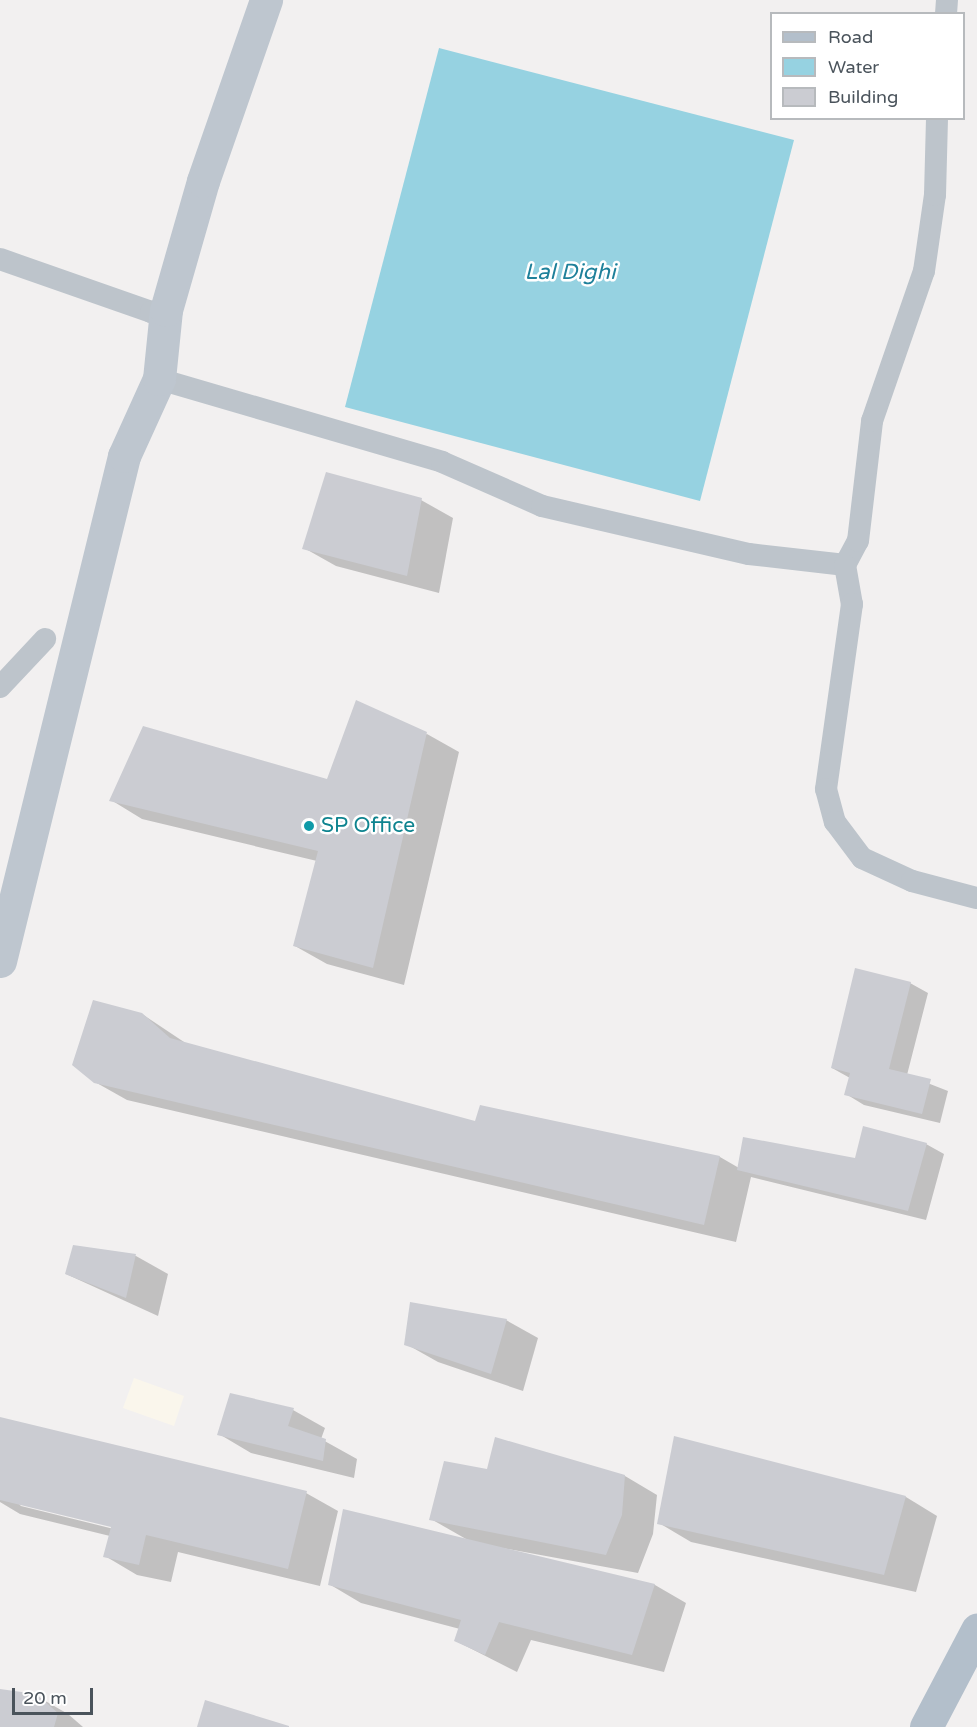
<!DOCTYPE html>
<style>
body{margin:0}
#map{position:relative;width:977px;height:1727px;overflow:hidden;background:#f2f0f0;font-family:"Varela Round",sans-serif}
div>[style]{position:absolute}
.commercial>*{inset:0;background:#faf6ec}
.water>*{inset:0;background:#96d2e1}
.shadow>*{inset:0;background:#0003}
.building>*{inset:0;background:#cbccd2}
.street>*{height:22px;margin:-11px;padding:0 11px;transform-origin:11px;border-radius:11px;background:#bdc4cb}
.secondary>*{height:33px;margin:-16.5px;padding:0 16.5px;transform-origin:16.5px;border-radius:16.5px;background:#bec6cf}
.primary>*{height:33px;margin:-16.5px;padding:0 16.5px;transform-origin:16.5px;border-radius:16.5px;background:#b3bfcb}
.dots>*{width:16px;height:16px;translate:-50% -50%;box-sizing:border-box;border:3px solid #fff;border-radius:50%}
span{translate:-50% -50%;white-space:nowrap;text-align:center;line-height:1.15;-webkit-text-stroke:5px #fff;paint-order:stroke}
.culture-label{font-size:21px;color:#0d838f}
.left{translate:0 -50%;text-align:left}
.water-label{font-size:22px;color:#1e809a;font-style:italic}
.legend{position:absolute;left:770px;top:12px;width:195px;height:108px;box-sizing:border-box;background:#fff;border:2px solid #b7babd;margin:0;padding:8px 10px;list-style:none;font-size:18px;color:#4a535b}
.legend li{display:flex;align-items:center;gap:12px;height:30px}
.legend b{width:30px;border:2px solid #b7babd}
.scale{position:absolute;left:12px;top:1688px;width:81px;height:27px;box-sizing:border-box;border:3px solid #4a535b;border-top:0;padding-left:8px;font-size:18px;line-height:21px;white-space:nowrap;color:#4a535b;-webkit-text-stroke:4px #fff;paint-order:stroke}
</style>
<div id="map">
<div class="commercial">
<div style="clip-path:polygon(134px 1378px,184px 1396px,174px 1426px,123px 1408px)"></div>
</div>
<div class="water">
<div style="clip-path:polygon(439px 48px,794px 140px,700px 501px,345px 407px)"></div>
</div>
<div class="shadow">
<div style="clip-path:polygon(421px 500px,453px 518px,439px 593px,336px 566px,304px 548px)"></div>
<div style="clip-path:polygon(427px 734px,459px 752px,404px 985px,327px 964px,295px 946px,317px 861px,142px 819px,111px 800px,328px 780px)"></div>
<div style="clip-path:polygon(910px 983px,928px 993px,907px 1075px,948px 1091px,940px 1123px,864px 1105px,846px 1094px,850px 1078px,832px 1068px)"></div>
<div style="clip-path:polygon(142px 1014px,187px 1044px,476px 1123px,481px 1106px,720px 1157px,739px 1168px,857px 1160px,926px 1144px,944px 1154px,926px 1220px,751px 1177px,736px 1242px,127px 1100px,95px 1082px)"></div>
<div style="clip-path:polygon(74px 1247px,136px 1256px,168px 1274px,158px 1316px,66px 1274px)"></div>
<div style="clip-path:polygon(506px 1320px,538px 1338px,523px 1391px,438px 1362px,406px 1344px)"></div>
<div style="clip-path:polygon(293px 1410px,325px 1428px,321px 1439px,357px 1459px,354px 1478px,251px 1453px,219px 1434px)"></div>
<div style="clip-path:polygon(evenodd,0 1424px,306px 1493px,338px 1511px,320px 1586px,178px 1552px,171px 1582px,137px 1575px,105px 1556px,110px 1536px,20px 1514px,0 1502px,0 1424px,17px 1502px,119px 1527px,118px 1530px,21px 1506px,17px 1502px)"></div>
<div style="clip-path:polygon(489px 1471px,625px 1476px,657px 1495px,653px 1534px,638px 1573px,486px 1545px,655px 1585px,686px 1603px,664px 1672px,531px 1640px,517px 1672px,456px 1641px,460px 1629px,361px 1603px,329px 1584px,466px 1539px,431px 1519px)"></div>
<div style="clip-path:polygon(906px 1497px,937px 1516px,916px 1592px,691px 1542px,659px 1523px)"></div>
<div style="clip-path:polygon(35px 1695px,68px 1714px,83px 1727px,0 1727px)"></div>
</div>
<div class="building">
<div style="clip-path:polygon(326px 472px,422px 498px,407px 576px,302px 549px)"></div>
<div style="clip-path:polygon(356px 700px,427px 732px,373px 968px,293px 946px,318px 851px,109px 801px,143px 726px,327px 779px)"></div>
<div style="clip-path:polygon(855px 968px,911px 982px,889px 1069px,931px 1079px,922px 1114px,844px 1095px,850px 1073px,831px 1068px)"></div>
<div style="clip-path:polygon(93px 1000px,142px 1013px,170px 1038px,475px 1121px,480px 1105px,720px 1156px,704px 1225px,94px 1083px,72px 1065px)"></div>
<div style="clip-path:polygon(863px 1126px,927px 1143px,908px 1211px,737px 1170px,743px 1137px,855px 1158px)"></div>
<div style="clip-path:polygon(73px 1245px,136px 1254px,126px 1298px,65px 1274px)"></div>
<div style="clip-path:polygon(410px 1302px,507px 1319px,491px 1374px,404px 1345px)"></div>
<div style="clip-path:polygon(230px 1393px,294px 1408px,288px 1426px,326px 1439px,323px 1461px,217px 1435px)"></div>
<div style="clip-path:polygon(0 1417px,307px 1491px,288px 1569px,146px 1535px,139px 1565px,103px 1557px,111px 1527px,0 1500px)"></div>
<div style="clip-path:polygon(674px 1436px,906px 1496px,884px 1575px,657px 1524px)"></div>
<div style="clip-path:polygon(495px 1437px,625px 1475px,622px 1515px,606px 1555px,429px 1520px,444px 1461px,487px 1469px)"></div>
<div style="clip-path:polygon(343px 1509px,655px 1584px,632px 1655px,499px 1622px,485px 1655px,454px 1641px,461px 1620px,328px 1585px)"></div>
<div style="clip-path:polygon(0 1689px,36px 1694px,58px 1713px,54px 1727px,0 1727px)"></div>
<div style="clip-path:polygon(205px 1700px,289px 1726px,289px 1727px,197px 1727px)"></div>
</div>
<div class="street">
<div style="left:946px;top:14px;width:14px;rotate:-86deg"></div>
<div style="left:0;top:259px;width:160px;rotate:19.3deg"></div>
<div style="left:151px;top:312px;width:15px;rotate:-8deg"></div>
<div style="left:159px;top:379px;width:295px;rotate:16.3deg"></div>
<div style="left:442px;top:462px;width:109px;rotate:23.7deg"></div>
<div style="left:542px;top:506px;width:212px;rotate:13.1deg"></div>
<div style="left:749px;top:554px;width:97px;rotate:6.5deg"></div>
<div style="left:845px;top:565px;width:27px;rotate:-62deg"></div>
<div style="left:858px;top:541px;width:121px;rotate:-83.3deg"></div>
<div style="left:872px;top:421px;width:159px;rotate:-70.9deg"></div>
<div style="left:924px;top:271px;width:77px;rotate:-81.8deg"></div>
<div style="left:935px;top:195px;width:77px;rotate:-88.5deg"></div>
<div style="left:845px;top:565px;width:40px;rotate:80deg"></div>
<div style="left:852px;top:604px;width:187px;rotate:98deg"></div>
<div style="left:826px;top:789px;width:34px;rotate:75deg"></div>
<div style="left:835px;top:822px;width:45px;rotate:53.1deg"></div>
<div style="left:862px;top:858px;width:55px;rotate:24.7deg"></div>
<div style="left:912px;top:881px;width:67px;rotate:14.7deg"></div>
<div style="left:0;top:687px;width:66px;rotate:-46.8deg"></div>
</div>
<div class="secondary">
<div style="left:0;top:961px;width:520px;rotate:-76.2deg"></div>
<div style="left:124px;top:456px;width:85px;rotate:-65.6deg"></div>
<div style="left:159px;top:379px;width:69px;rotate:-84.2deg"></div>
<div style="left:166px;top:310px;width:134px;rotate:-74deg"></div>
<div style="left:203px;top:181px;width:192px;rotate:-70.8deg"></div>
</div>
<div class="primary">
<div style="left:926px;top:1727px;width:110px;rotate:-62.3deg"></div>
</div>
<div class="dots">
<div style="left:309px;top:826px;background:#0f9aa8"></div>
</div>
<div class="culture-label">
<span class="left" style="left:321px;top:826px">SP Office</span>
</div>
<div class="water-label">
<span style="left:570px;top:273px">Lal Dighi</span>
</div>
<ul class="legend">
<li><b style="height:8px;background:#b3bfcb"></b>Road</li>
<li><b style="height:16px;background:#96d2e1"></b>Water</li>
<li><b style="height:16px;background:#cbccd2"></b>Building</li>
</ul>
<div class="scale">20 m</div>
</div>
